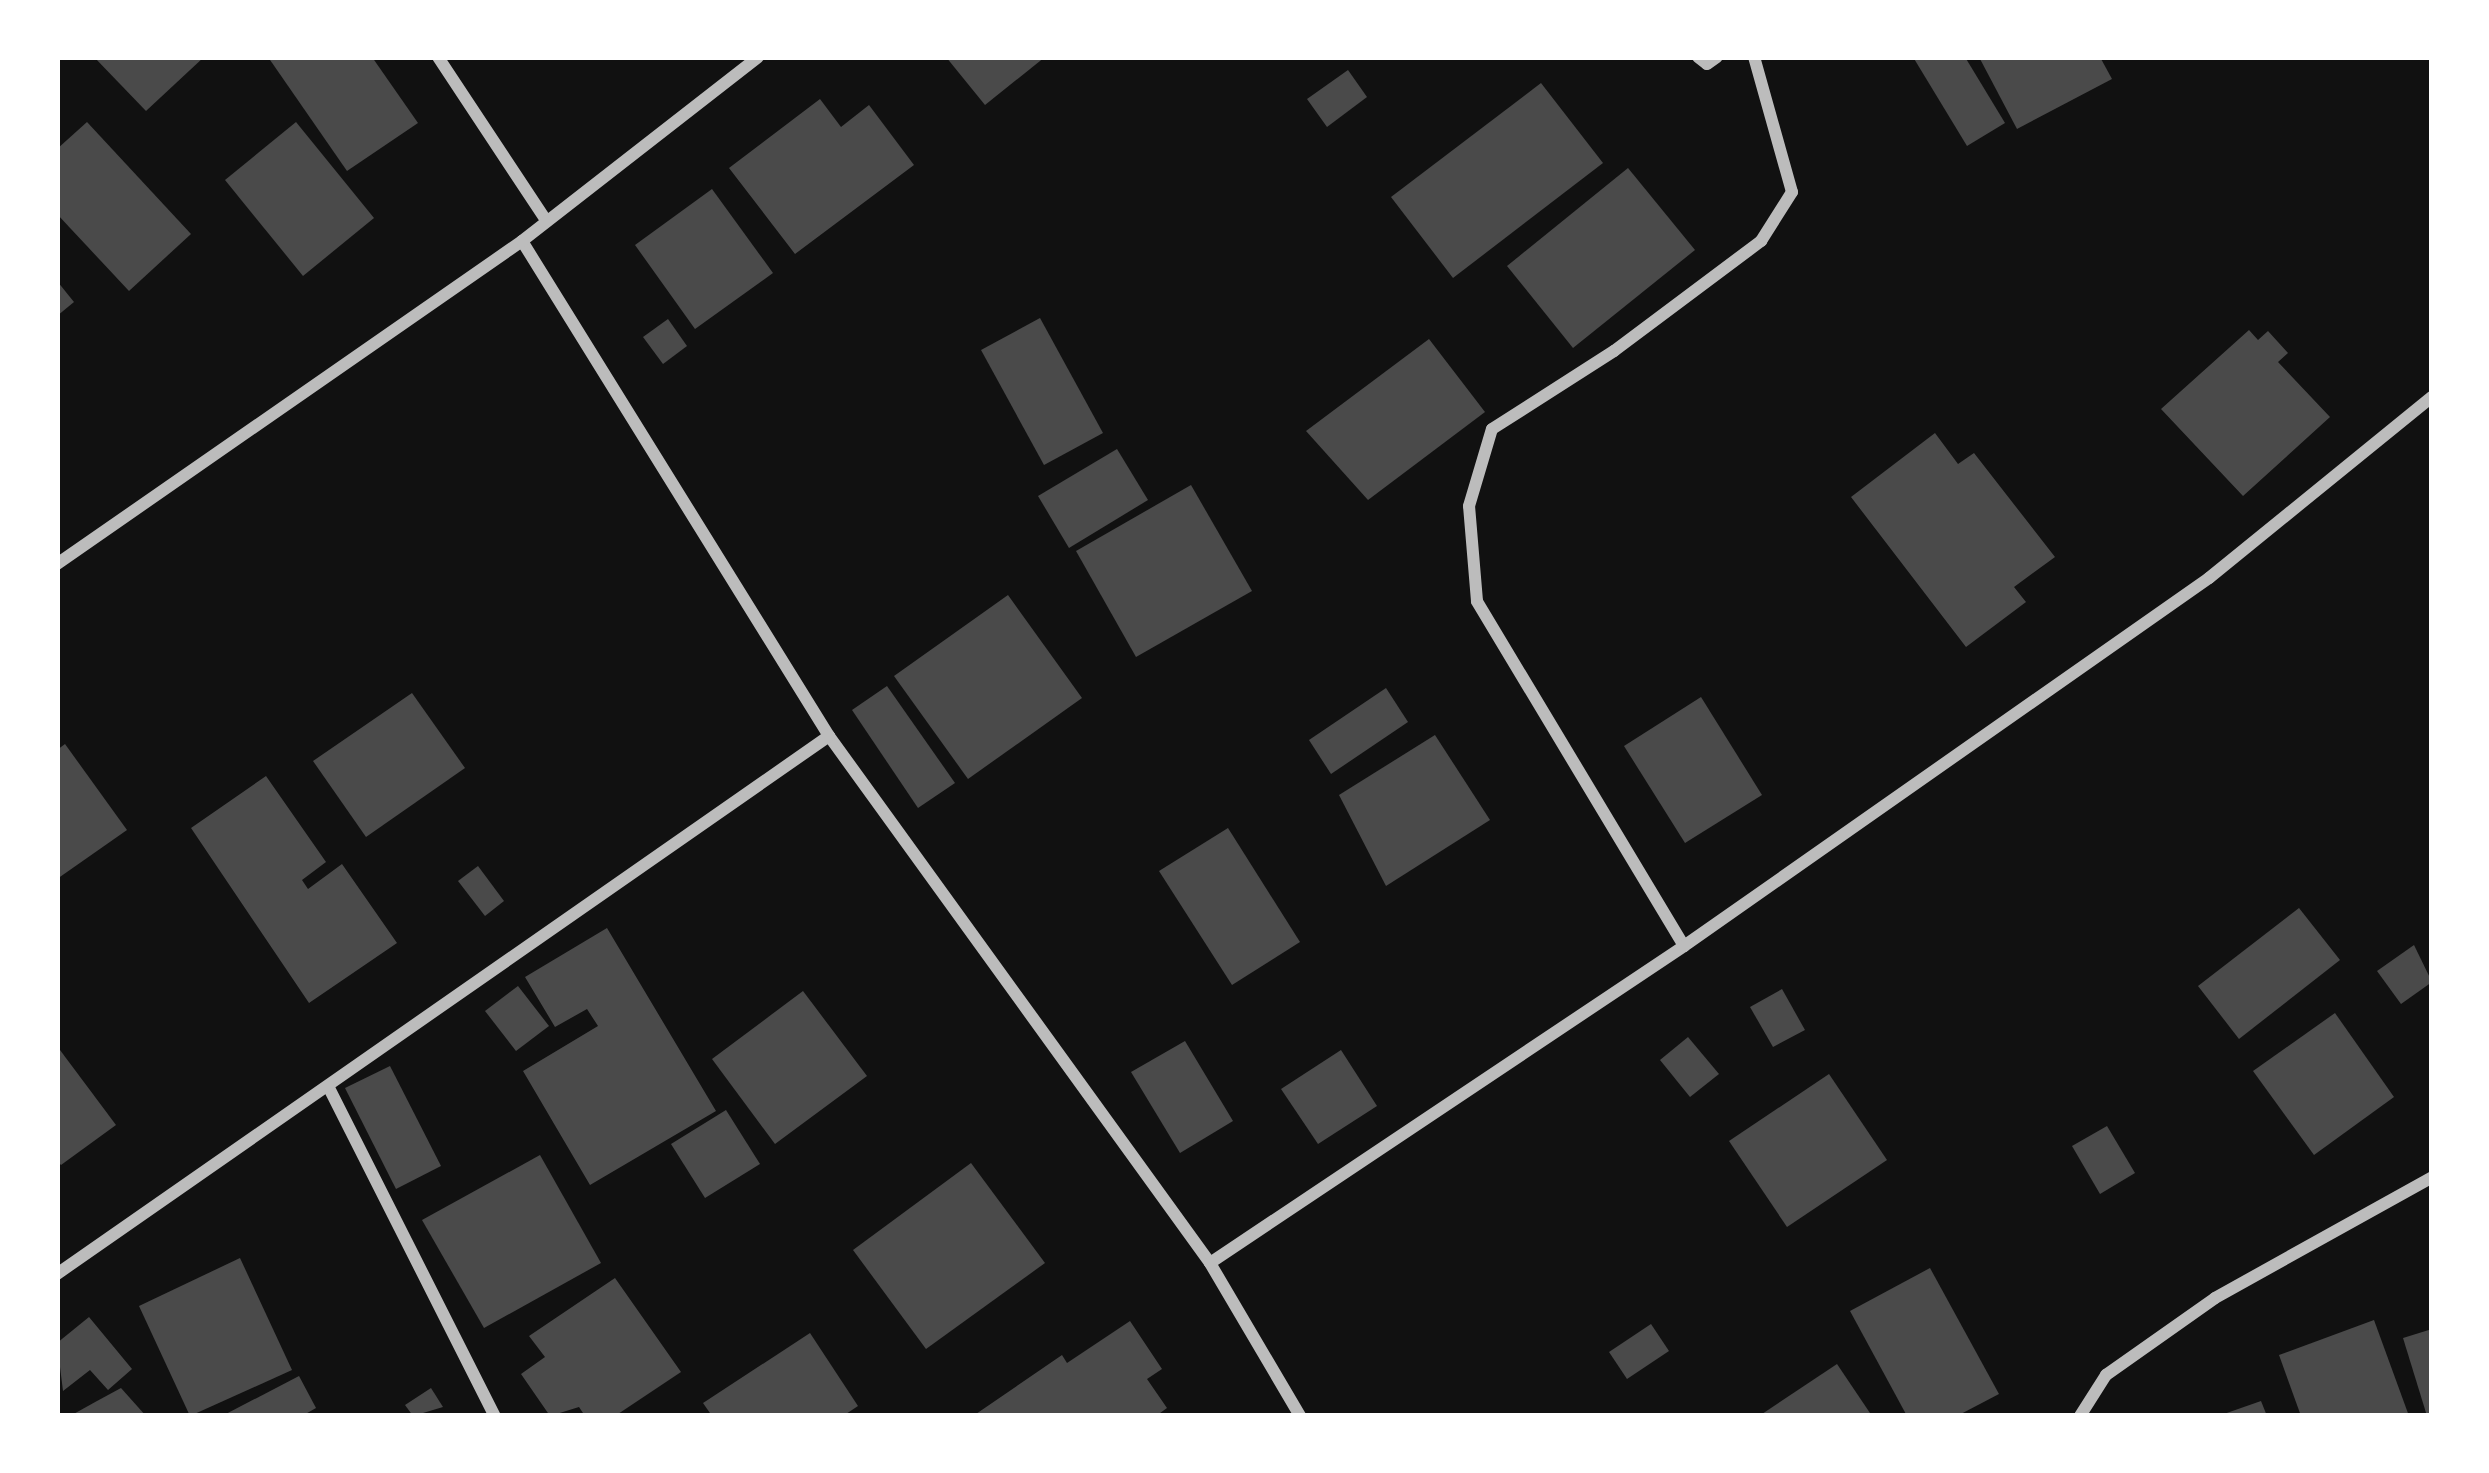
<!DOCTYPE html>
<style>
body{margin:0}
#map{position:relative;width:2489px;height:1473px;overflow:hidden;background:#111;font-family:Signika,sans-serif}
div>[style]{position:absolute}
.building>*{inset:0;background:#4a4a4a}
.minor>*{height:12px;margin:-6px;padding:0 6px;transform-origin:6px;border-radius:6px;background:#bcbcbc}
span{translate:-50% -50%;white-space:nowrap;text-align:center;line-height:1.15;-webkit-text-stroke:12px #fff;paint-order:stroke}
.frame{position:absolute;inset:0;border:60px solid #fff;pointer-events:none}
</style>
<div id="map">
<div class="building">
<div style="clip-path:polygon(94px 57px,204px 57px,146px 111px)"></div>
<div style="clip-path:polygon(268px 57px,372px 57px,418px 123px,347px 171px)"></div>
<div style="clip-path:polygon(946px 57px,1045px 57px,985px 105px)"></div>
<div style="clip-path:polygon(1913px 57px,1965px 57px,2005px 123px,1967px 146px)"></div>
<div style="clip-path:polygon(1979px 57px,2100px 57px,2112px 79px,2017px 129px)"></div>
<div style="clip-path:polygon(1348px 70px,1367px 97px,1327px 127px,1307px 99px)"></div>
<div style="clip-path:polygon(1541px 83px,1603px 163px,1453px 278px,1391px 197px)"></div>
<div style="clip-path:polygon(820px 99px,841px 127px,869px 105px,914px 165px,795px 254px,729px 168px)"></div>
<div style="clip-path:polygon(87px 122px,191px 234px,129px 291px,57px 214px,57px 149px)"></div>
<div style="clip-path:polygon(296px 122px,374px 218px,303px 276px,225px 180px)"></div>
<div style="clip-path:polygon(1628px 168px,1695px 250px,1573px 348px,1507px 266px)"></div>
<div style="clip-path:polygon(712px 189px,773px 273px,695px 329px,635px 245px)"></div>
<div style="clip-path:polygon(57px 281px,74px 302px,57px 316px)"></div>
<div style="clip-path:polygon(1040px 318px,1103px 433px,1044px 465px,981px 350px)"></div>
<div style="clip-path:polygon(668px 319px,687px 346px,663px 364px,643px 337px)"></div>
<div style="clip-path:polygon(2249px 330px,2258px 340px,2268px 331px,2288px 353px,2278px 362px,2330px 417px,2243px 496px,2161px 409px)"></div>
<div style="clip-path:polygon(1429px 339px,1485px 412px,1368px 500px,1306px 431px)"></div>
<div style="clip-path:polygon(1935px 433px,1958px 464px,1974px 453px,2055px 557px,2014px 587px,2026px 602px,1966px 647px,1851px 497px)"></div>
<div style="clip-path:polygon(1117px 449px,1148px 500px,1069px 548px,1038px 496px)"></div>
<div style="clip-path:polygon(1191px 485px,1252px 591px,1136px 657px,1076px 551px)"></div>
<div style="clip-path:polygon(1008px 595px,1082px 698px,968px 779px,894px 676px)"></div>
<div style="clip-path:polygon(887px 686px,955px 783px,918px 808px,852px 710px)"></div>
<div style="clip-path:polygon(1386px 688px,1408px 722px,1331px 774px,1309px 740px)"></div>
<div style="clip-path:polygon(412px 693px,465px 768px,366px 837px,313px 761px)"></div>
<div style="clip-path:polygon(1701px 697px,1762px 795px,1685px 843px,1624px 746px)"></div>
<div style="clip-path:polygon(1435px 735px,1490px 820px,1386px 886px,1339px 795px)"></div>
<div style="clip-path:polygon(65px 744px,127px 830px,57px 879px,57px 750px)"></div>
<div style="clip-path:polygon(266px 776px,326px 862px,302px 880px,308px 889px,342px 864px,397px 943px,309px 1003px,191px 828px)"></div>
<div style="clip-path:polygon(1228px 828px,1300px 942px,1232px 985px,1159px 871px)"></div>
<div style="clip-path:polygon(478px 866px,504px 901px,485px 916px,458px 881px)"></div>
<div style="clip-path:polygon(2299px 908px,2340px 960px,2239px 1039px,2198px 986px)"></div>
<div style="clip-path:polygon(607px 928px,716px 1111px,590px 1185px,523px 1071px,598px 1026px,587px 1009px,555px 1027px,525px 977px)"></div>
<div style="clip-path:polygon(2414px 945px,2432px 982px,2401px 1004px,2377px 971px)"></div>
<div style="clip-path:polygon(518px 986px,549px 1026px,516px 1051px,485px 1011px)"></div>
<div style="clip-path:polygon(1782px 989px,1805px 1030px,1773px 1047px,1750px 1007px)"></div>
<div style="clip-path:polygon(803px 991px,867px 1076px,775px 1144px,712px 1059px)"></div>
<div style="clip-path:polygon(2335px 1013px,2394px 1097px,2314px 1155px,2253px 1071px)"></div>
<div style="clip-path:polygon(1688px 1037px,1719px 1074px,1690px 1097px,1660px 1060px)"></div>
<div style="clip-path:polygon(1185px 1041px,1233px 1121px,1180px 1153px,1131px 1072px)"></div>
<div style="clip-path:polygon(57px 1046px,116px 1125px,61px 1165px,57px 1161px)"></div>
<div style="clip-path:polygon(1341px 1050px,1377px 1106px,1318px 1144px,1281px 1089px)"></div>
<div style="clip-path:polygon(390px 1066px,441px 1166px,396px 1189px,345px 1088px)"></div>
<div style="clip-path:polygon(1829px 1074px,1887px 1160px,1787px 1227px,1729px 1141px)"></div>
<div style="clip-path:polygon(726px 1110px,760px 1164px,705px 1198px,671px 1144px)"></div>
<div style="clip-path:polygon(2107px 1126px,2135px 1173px,2100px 1194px,2072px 1146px)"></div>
<div style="clip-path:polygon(540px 1155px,601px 1263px,484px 1328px,422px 1220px)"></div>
<div style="clip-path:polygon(971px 1163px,1045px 1263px,926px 1349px,853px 1250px)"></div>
<div style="clip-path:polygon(240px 1258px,292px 1370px,190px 1416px,139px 1306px)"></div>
<div style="clip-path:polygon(1930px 1268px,1999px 1394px,1957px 1416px,1907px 1416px,1850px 1311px)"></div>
<div style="clip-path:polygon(615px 1278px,681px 1372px,615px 1416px,585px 1416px,579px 1407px,550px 1416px,521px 1374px,545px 1357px,529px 1336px)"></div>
<div style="clip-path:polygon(89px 1317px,132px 1369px,108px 1390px,90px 1370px,63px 1391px,57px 1343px)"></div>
<div style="clip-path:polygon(2374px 1320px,2409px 1416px,2301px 1416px,2279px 1355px)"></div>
<div style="clip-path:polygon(1130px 1321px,1162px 1369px,1147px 1379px,1167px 1408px,1156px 1416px,973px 1416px,1062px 1355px,1067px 1363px)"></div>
<div style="clip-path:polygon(1651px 1324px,1669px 1351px,1627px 1379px,1609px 1352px)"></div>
<div style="clip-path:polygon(2432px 1329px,2432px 1416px,2427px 1416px,2403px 1338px)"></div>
<div style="clip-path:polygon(810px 1333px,858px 1406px,843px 1416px,712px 1416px,703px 1403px)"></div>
<div style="clip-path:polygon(1837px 1364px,1872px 1416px,1759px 1416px)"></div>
<div style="clip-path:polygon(299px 1376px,316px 1408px,302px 1416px,222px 1416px)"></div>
<div style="clip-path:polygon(121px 1388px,146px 1416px,70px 1416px,97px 1401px)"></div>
<div style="clip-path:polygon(431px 1388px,443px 1407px,413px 1416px,405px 1405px)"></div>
<div style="clip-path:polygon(2261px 1401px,2267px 1416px,2221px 1416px,2221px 1415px)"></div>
</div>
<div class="minor">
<div style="left:438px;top:57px;width:196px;rotate:56.5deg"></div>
<div style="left:1698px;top:57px;width:11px;rotate:38deg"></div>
<div style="left:1707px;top:64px;width:12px;rotate:-35deg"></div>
<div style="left:522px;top:241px;width:582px;rotate:58.19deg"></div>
<div style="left:829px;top:736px;width:650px;rotate:54.13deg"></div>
<div style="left:1210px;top:1263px;width:178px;rotate:59.5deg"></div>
<div style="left:57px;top:564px;width:566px;rotate:-34.78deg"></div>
<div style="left:522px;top:241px;width:299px;rotate:-37.9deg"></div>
<div style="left:1684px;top:946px;width:402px;rotate:-121deg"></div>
<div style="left:1477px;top:601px;width:95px;rotate:-94.8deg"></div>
<div style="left:1469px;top:506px;width:80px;rotate:-73.4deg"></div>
<div style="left:1492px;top:429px;width:145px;rotate:-32.6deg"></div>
<div style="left:1614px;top:351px;width:184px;rotate:-36.8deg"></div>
<div style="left:1761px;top:241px;width:58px;rotate:-57.7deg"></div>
<div style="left:1792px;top:192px;width:140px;rotate:-105.7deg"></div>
<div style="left:328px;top:1086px;width:370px;rotate:63.2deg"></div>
<div style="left:1210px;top:1263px;width:570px;rotate:-33.77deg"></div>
<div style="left:1684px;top:946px;width:641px;rotate:-35.03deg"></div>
<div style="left:2209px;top:578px;width:287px;rotate:-39.1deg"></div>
<div style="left:57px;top:1274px;width:941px;rotate:-34.87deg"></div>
<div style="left:2080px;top:1416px;width:49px;rotate:-57.6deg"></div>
<div style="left:2106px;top:1375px;width:133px;rotate:-35.2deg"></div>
<div style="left:2215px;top:1298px;width:248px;rotate:-29.1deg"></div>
</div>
<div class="frame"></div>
</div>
